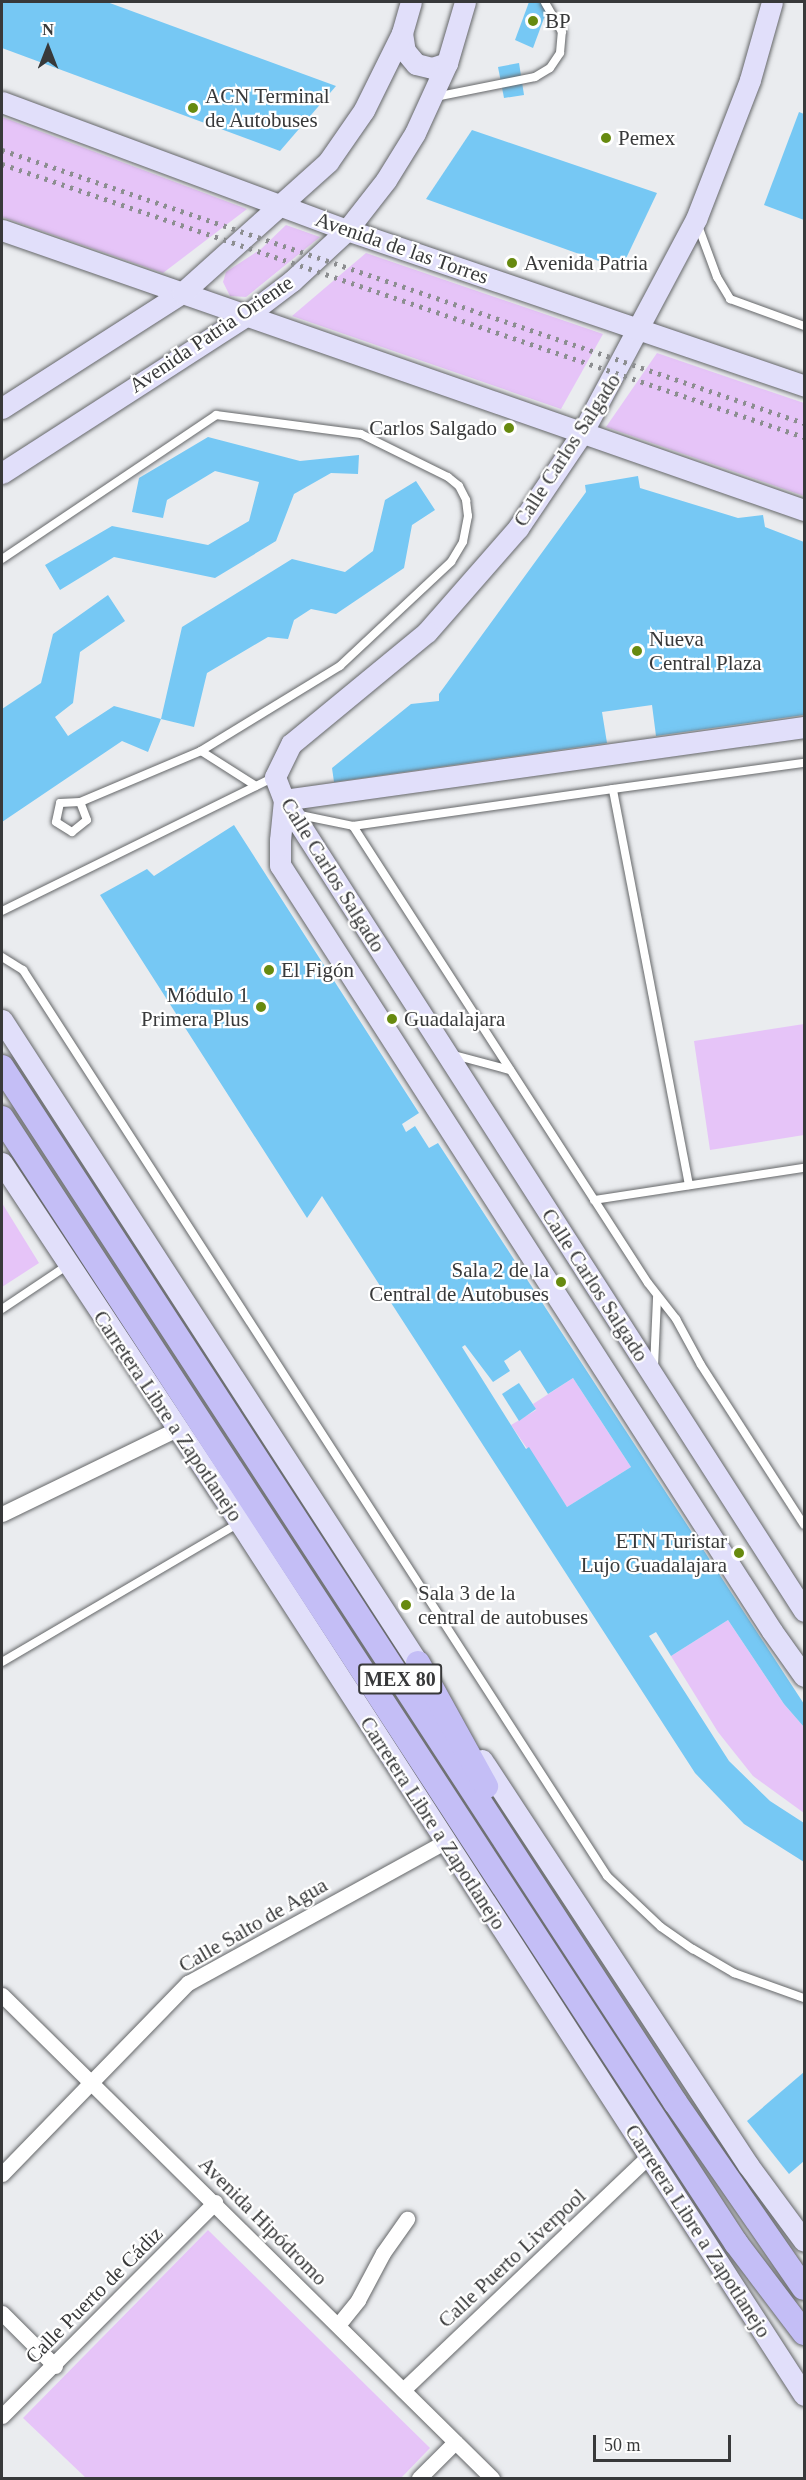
<!DOCTYPE html>
<meta charset="utf-8">
<style>
body{margin:0}
#map{position:relative;width:806px;height:2480px;overflow:hidden;background:#eaecef;font-family:Georgia,serif}
div>[style]{position:absolute}
.green>*{inset:0;background:#e6c4f8}
.building>*{inset:0;background:#76c8f4}
.roads{filter:drop-shadow(0 0 2px #656769) drop-shadow(0 0 2px #656769)}
.lane>*{height:8px;margin:-4px;padding:0 4px;transform-origin:4px;border-radius:4px;background:#fff}
.street>*{height:15px;margin:-7.5px;padding:0 7.5px;transform-origin:7.5px;border-radius:7.5px;background:#fff}
.secondary>*{height:21px;margin:-10.5px;padding:0 10.5px;transform-origin:10.5px;border-radius:10.5px;background:#e1dffa}
.primary>*{height:24px;margin:-12px;padding:0 12px;transform-origin:12px;border-radius:12px;background:#c4bef6}
.rail>*{height:4.5px;margin-top:-2.25px;transform-origin:0;background:repeating-linear-gradient(90deg,#8c8e90 0 3px,transparent 0 9px)}
.dots>*{width:16px;height:16px;translate:-50% -50%;box-sizing:border-box;border:3px solid #fff;border-radius:50%}
span{translate:-50% -50%;white-space:nowrap;text-align:center;line-height:1.15;-webkit-text-stroke:4.5px #fff;paint-order:stroke}
.shield-label span{padding:2px 4px;background:#fff;border:2px solid;border-radius:4px;-webkit-text-stroke-width:0}
.shield-label{font-size:20px;color:#38393a;font-weight:700}
.poi-label{font-size:21px;color:#38393a}
.left{translate:0 -50%;text-align:left}
.right{translate:-100% -50%;text-align:right}
.street-label{font-size:21px;color:#38393a}
.frame{position:absolute;inset:0;border:3px solid #38393a;pointer-events:none}
.north{position:absolute;left:18px;top:18px;width:60px;height:60px;-webkit-text-stroke:4px #fff;paint-order:stroke;rotate:0deg;font-size:16px;font-weight:700;line-height:24px;text-align:center;color:#38393a}
.north::after{content:'';display:block;margin:auto;width:21px;height:27px;background:#38393a;clip-path:polygon(50% 0,100% 100%,50% 72%,0 100%)}
.scale{position:absolute;left:593px;top:2435px;width:138px;height:27px;box-sizing:border-box;border:3px solid #38393a;border-top:0;padding-left:8px;font-size:18px;line-height:21px;white-space:nowrap;color:#38393a;-webkit-text-stroke:4px #fff;paint-order:stroke}
</style>
<div id="map">
<div class="green">
<div style="clip-path:polygon(2px 117px,247px 209px,163px 273px,2px 217px)"></div>
<div style="clip-path:polygon(286px 225px,320px 237px,246px 297px,230px 296px,223px 282px,226px 272px,261px 249px)"></div>
<div style="clip-path:polygon(366px 253px,603px 334px,561px 409px,292px 316px)"></div>
<div style="clip-path:polygon(657px 353px,804px 403px,804px 496px,606px 427px)"></div>
<div style="clip-path:polygon(804px 1024px,804px 1135px,710px 1150px,694px 1041px)"></div>
<div style="clip-path:polygon(2px 1203px,39px 1263px,2px 1287px)"></div>
<div style="clip-path:polygon(573px 1378px,631px 1467px,567px 1507px,511px 1425px,536px 1410px,533px 1404px)"></div>
<div style="clip-path:polygon(728px 1620px,784px 1704px,804px 1727px,804px 1813px,753px 1776px,718px 1732px,671px 1656px)"></div>
<div style="clip-path:polygon(208px 2230px,430px 2448px,401px 2478px,86px 2478px,23px 2418px)"></div>
</div>
<div class="building">
<div style="clip-path:polygon(2px 2px,107px 2px,336px 86px,280px 151px,2px 48px)"></div>
<div style="clip-path:polygon(529px 2px,550px 2px,533px 48px,515px 40px)"></div>
<div style="clip-path:polygon(519px 63px,524px 95px,504px 98px,498px 67px)"></div>
<div style="clip-path:polygon(799px 112px,804px 114px,804px 220px,764px 205px)"></div>
<div style="clip-path:polygon(472px 130px,657px 193px,621px 269px,426px 199px)"></div>
<div style="clip-path:polygon(208px 437px,300px 461px,359px 455px,358px 474px,331px 473px,294px 494px,276px 541px,215px 578px,114px 557px,60px 590px,45px 565px,112px 526px,208px 545px,249px 521px,259px 482px,215px 471px,167px 500px,163px 518px,132px 512px,139px 478px)"></div>
<div style="clip-path:polygon(638px 476px,640px 488px,738px 518px,763px 515px,765px 527px,804px 542px,804px 715px,656px 736px,652px 705px,602px 712px,607px 743px,334px 782px,332px 768px,411px 704px,439px 701px,439px 694px,586px 492px,585px 485px)"></div>
<div style="clip-path:polygon(416px 481px,435px 510px,412px 525px,404px 568px,336px 614px,311px 609px,294px 620px,288px 639px,268px 637px,207px 673px,194px 727px,161px 719px,148px 752px,122px 741px,2px 822px,2px 709px,41px 683px,53px 634px,108px 595px,125px 621px,80px 652px,73px 703px,55px 717px,68px 736px,114px 706px,161px 719px,182px 627px,292px 559px,345px 572px,373px 551px,385px 500px)"></div>
<div style="clip-path:polygon(evenodd,234px 825px,419px 1113px,402px 1124px,406px 1132px,415px 1126px,429px 1148px,438px 1143px,804px 1704px,804px 1727px,784px 1704px,728px 1620px,671px 1656px,656px 1632px,649px 1636px,729px 1761px,770px 1801px,804px 1823px,804px 1862px,744px 1824px,695px 1773px,322px 1196px,307px 1218px,100px 895px,147px 869px,154px 876px,234px 825px,465px 1345px,493px 1382px,510px 1371px,504px 1361px,520px 1350px,548px 1394px,573px 1378px,631px 1467px,567px 1507px,529px 1447px,526px 1449px,462px 1347px,465px 1345px)"></div>
<div style="clip-path:polygon(519px 1383px,536px 1409px,519px 1421px,502px 1394px)"></div>
<div style="clip-path:polygon(804px 2072px,804px 2161px,789px 2174px,747px 2121px)"></div>
</div>
<div class="roads">
<div class="lane">
<div style="left:435px;top:97px;width:102px;rotate:-11.3deg"></div>
<div style="left:535px;top:77px;width:17px;rotate:-31deg"></div>
<div style="left:550px;top:68px;width:18px;rotate:-56deg"></div>
<div style="left:560px;top:53px;width:21px;rotate:-85deg"></div>
<div style="left:562px;top:32px;width:34px;rotate:-120deg"></div>
<div style="left:697px;top:223px;width:58px;rotate:69.7deg"></div>
<div style="left:717px;top:277px;width:26px;rotate:59deg"></div>
<div style="left:730px;top:299px;width:79px;rotate:20deg"></div>
<div style="left:2px;top:559px;width:258px;rotate:-33.9deg"></div>
<div style="left:216px;top:415px;width:146px;rotate:7.5deg"></div>
<div style="left:361px;top:434px;width:97px;rotate:26.3deg"></div>
<div style="left:448px;top:477px;width:14px;rotate:39deg"></div>
<div style="left:459px;top:486px;width:16px;rotate:63deg"></div>
<div style="left:466px;top:500px;width:16px;rotate:83deg"></div>
<div style="left:468px;top:516px;width:26px;rotate:101deg"></div>
<div style="left:463px;top:542px;width:23px;rotate:121deg"></div>
<div style="left:451px;top:562px;width:152px;rotate:136.9deg"></div>
<div style="left:340px;top:666px;width:163px;rotate:148.6deg"></div>
<div style="left:201px;top:751px;width:131px;rotate:157.1deg"></div>
<div style="left:80px;top:802px;width:20px;rotate:177deg"></div>
<div style="left:60px;top:803px;width:19px;rotate:102deg"></div>
<div style="left:56px;top:822px;width:19px;rotate:32deg"></div>
<div style="left:72px;top:832px;width:19px;rotate:-39deg"></div>
<div style="left:87px;top:820px;width:19px;rotate:-111deg"></div>
<div style="left:201px;top:751px;width:65px;rotate:32.5deg"></div>
<div style="left:613px;top:789px;width:193px;rotate:-7.8deg"></div>
<div style="left:300px;top:815px;width:54px;rotate:11.7deg"></div>
<div style="left:2px;top:911px;width:301px;rotate:-26.2deg"></div>
<div style="left:2px;top:957px;width:25px;rotate:32deg"></div>
<div style="left:23px;top:970px;width:1078px;rotate:57.19deg"></div>
<div style="left:607px;top:1876px;width:74px;rotate:43.4deg"></div>
<div style="left:661px;top:1927px;width:39px;rotate:35deg"></div>
<div style="left:693px;top:1949px;width:48px;rotate:30.3deg"></div>
<div style="left:734px;top:1973px;width:74px;rotate:19.7deg"></div>
<div style="left:454px;top:1055px;width:58px;rotate:15deg"></div>
<div style="left:689px;top:1185px;width:403px;rotate:-100.9deg"></div>
<div style="left:613px;top:789px;width:263px;rotate:171.9deg"></div>
<div style="left:353px;top:826px;width:544px;rotate:57.16deg"></div>
<div style="left:648px;top:1283px;width:46px;rotate:52.1deg"></div>
<div style="left:676px;top:1319px;width:52px;rotate:61.5deg"></div>
<div style="left:701px;top:1365px;width:190px;rotate:57.2deg"></div>
<div style="left:594px;top:1200px;width:212px;rotate:-8.7deg"></div>
<div style="left:2px;top:1309px;width:79px;rotate:-33.7deg"></div>
<div style="left:654px;top:1367px;width:70px;rotate:-87.5deg"></div>
<div style="left:2px;top:1662px;width:275px;rotate:-30.4deg"></div>
</div>
<div class="street">
<div style="left:2px;top:1514px;width:195px;rotate:-25.9deg"></div>
<div style="left:2px;top:1995px;width:688px;rotate:44.59deg"></div>
<div style="left:2px;top:2174px;width:267px;rotate:-45.8deg"></div>
<div style="left:188px;top:1983px;width:293px;rotate:-28.8deg"></div>
<div style="left:2px;top:2313px;width:75px;rotate:45deg"></div>
<div style="left:338px;top:2325px;width:32px;rotate:-51deg"></div>
<div style="left:358px;top:2300px;width:53px;rotate:-62deg"></div>
<div style="left:383px;top:2253px;width:42px;rotate:-54.8deg"></div>
<div style="left:403px;top:2390px;width:340px;rotate:-43.6deg"></div>
<div style="left:2px;top:2416px;width:302px;rotate:-45.1deg"></div>
<div style="left:419px;top:2478px;width:51px;rotate:-45deg"></div>
</div>
<div class="secondary">
<div style="left:772px;top:2px;width:81px;rotate:105.8deg"></div>
<div style="left:750px;top:80px;width:149px;rotate:111.2deg"></div>
<div style="left:696px;top:219px;width:242px;rotate:118deg"></div>
<div style="left:582px;top:433px;width:115px;rotate:124deg"></div>
<div style="left:518px;top:528px;width:138px;rotate:131.2deg"></div>
<div style="left:427px;top:632px;width:176px;rotate:140.5deg"></div>
<div style="left:291px;top:744px;width:37px;rotate:116deg"></div>
<div style="left:275px;top:777px;width:25px;rotate:69deg"></div>
<div style="left:284px;top:800px;width:963px;rotate:57.33deg"></div>
<div style="left:402px;top:33px;width:18px;rotate:81deg"></div>
<div style="left:405px;top:51px;width:17px;rotate:50deg"></div>
<div style="left:416px;top:64px;width:16px;rotate:14deg"></div>
<div style="left:432px;top:68px;width:16px;rotate:-18deg"></div>
<div style="left:2px;top:102px;width:368px;rotate:20.4deg"></div>
<div style="left:347px;top:230px;width:483px;rotate:18.8deg"></div>
<div style="left:2px;top:230px;width:849px;rotate:19.25deg"></div>
<div style="left:2px;top:408px;width:214px;rotate:-32.6deg"></div>
<div style="left:182px;top:293px;width:196px;rotate:-41.9deg"></div>
<div style="left:328px;top:162px;width:63px;rotate:-55.3deg"></div>
<div style="left:364px;top:110px;width:86px;rotate:-63.7deg"></div>
<div style="left:402px;top:33px;width:32px;rotate:-74deg"></div>
<div style="left:2px;top:473px;width:290px;rotate:-32.8deg"></div>
<div style="left:246px;top:316px;width:58px;rotate:-37.3deg"></div>
<div style="left:292px;top:281px;width:75px;rotate:-42.8deg"></div>
<div style="left:347px;top:230px;width:63px;rotate:-52deg"></div>
<div style="left:386px;top:180px;width:55px;rotate:-58.3deg"></div>
<div style="left:415px;top:133px;width:77px;rotate:-65.4deg"></div>
<div style="left:447px;top:63px;width:64px;rotate:-73.6deg"></div>
<div style="left:804px;top:727px;width:525px;rotate:172.01deg"></div>
<div style="left:284px;top:800px;width:40px;rotate:95.7deg"></div>
<div style="left:280px;top:840px;width:25px;rotate:90deg"></div>
<div style="left:280px;top:865px;width:910px;rotate:57.29deg"></div>
<div style="left:772px;top:1631px;width:55px;rotate:54.6deg"></div>
<div style="left:2px;top:1020px;width:782px;rotate:57.1deg"></div>
<div style="left:2px;top:1163px;width:432px;rotate:56.5deg"></div>
<div style="left:240px;top:1523px;width:1038px;rotate:57.11deg"></div>
<div style="left:482px;top:1760px;width:485px;rotate:56.7deg"></div>
<div style="left:748px;top:2165px;width:94px;rotate:53.6deg"></div>
</div>
<div class="primary">
<div style="left:2px;top:1067px;width:1235px;rotate:56.97deg"></div>
<div style="left:675px;top:2102px;width:226px;rotate:55.3deg"></div>
<div style="left:2px;top:1118px;width:1343px;rotate:56.88deg"></div>
<div style="left:736px;top:2243px;width:113px;rotate:52.9deg"></div>
<div style="left:418px;top:1663px;width:141px;rotate:61.1deg"></div>
</div>
</div>
<div class="rail">
<div style="left:2px;top:150px;width:847px;rotate:18.8deg"></div>
<div style="left:2px;top:164px;width:847px;rotate:18.8deg"></div>
</div>
<div class="dots">
<div style="left:533px;top:21px;background:#678a0f"></div>
<div style="left:193px;top:108px;background:#678a0f"></div>
<div style="left:606px;top:138px;background:#678a0f"></div>
<div style="left:512px;top:263px;background:#678a0f"></div>
<div style="left:509px;top:428px;background:#678a0f"></div>
<div style="left:637px;top:651px;background:#678a0f"></div>
<div style="left:269px;top:970px;background:#678a0f"></div>
<div style="left:261px;top:1007px;background:#678a0f"></div>
<div style="left:392px;top:1019px;background:#678a0f"></div>
<div style="left:561px;top:1282px;background:#678a0f"></div>
<div style="left:739px;top:1553px;background:#678a0f"></div>
<div style="left:406px;top:1605px;background:#678a0f"></div>
</div>
<div class="shield-label">
<span style="left:400px;top:1679px">MEX 80</span>
</div>
<div class="poi-label">
<span class="left" style="left:545px;top:21px">BP</span>
<span class="left" style="left:205px;top:108px">ACN Terminal<br>de Autobuses</span>
<span class="left" style="left:618px;top:138px">Pemex</span>
<span class="left" style="left:524px;top:263px">Avenida Patria</span>
<span class="right" style="left:497px;top:428px">Carlos Salgado</span>
<span class="left" style="left:649px;top:651px">Nueva<br>Central Plaza</span>
<span class="left" style="left:281px;top:970px">El Figón</span>
<span class="right" style="left:249px;top:1007px">Módulo 1<br>Primera Plus</span>
<span class="left" style="left:404px;top:1019px">Guadalajara</span>
<span class="right" style="left:549px;top:1282px">Sala 2 de la<br>Central de Autobuses</span>
<span class="right" style="left:727px;top:1553px">ETN Turistar<br>Lujo Guadalajara</span>
<span class="left" style="left:418px;top:1605px">Sala 3 de la<br>central de autobuses</span>
</div>
<div class="street-label">
<span style="left:402px;top:248px;rotate:19deg">Avenida de las Torres</span>
<span style="left:211px;top:334px;rotate:-34deg">Avenida Patria Oriente</span>
<span style="left:567px;top:450px;rotate:-57deg">Calle Carlos Salgado</span>
<span style="left:333px;top:875px;rotate:58deg">Calle Carlos Salgado</span>
<span style="left:595px;top:1285px;rotate:57deg">Calle Carlos Salgado</span>
<span style="left:168px;top:1416px;rotate:56deg">Carretera Libre a Zapotlanejo</span>
<span style="left:433px;top:1823px;rotate:57deg">Carretera Libre a Zapotlanejo</span>
<span style="left:253px;top:1925px;rotate:-30deg">Calle Salto de Agua</span>
<span style="left:263px;top:2221px;rotate:45deg">Avenida Hipódromo</span>
<span style="left:698px;top:2231px;rotate:57deg">Carretera Libre a Zapotlanejo</span>
<span style="left:512px;top:2258px;rotate:-43deg">Calle Puerto Liverpool</span>
<span style="left:94px;top:2295px;rotate:-45deg">Calle Puerto de Cádiz</span>
</div>
<div class="frame"></div>
<div class="north">N</div>
<div class="scale">50 m</div>
</div>
